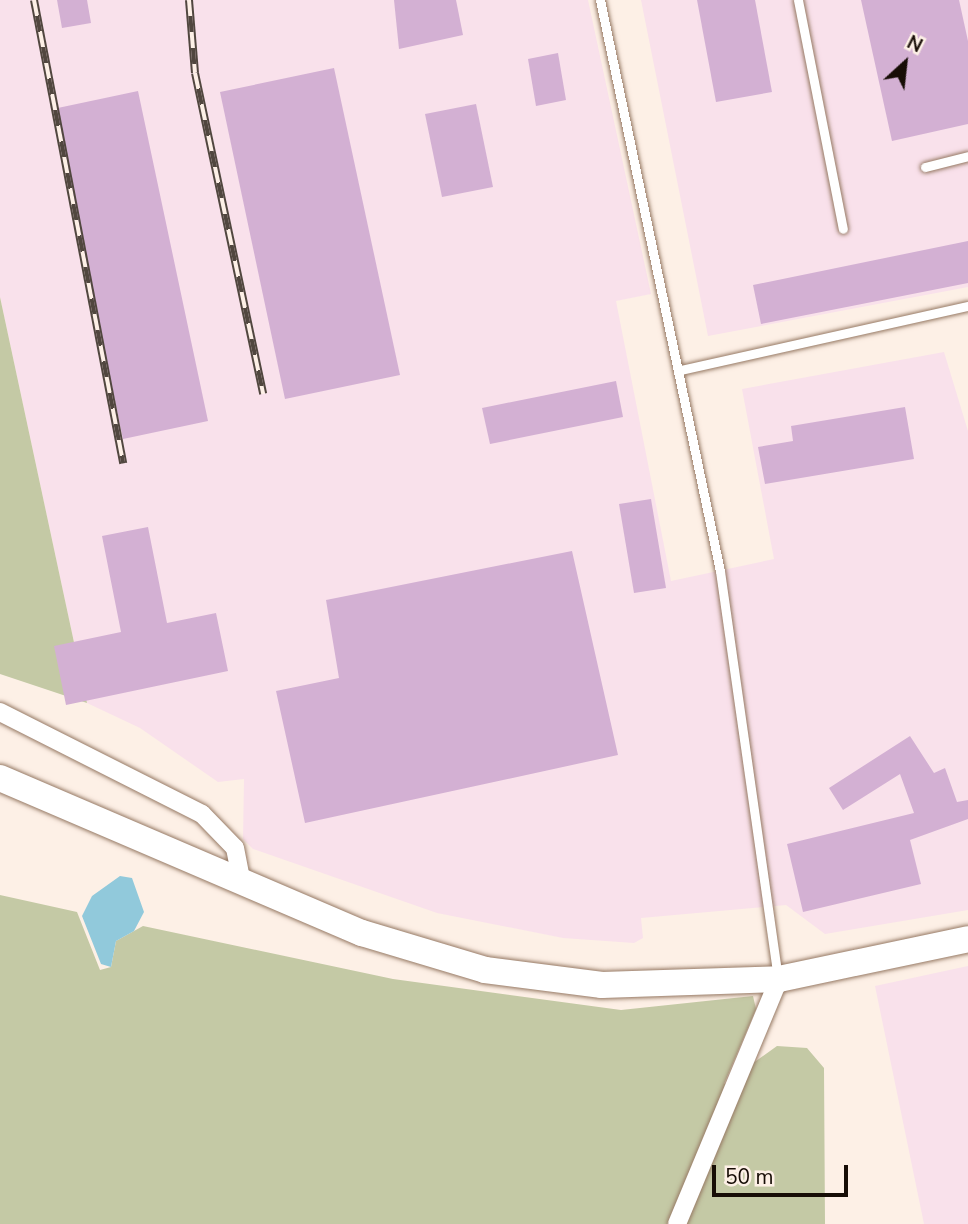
<!DOCTYPE html>
<style>
body{margin:0}
#map{position:relative;width:968px;height:1224px;overflow:hidden;background:#fdf0e6;font-family:"Nunito Sans",sans-serif}
div>[style]{position:absolute}
.industrial>*{inset:0;background:#f9e1eb}
.green>*{inset:0;background:#c4c9a5}
.water>*{inset:0;background:#91c9db}
.building>*{inset:0;background:#d3b0d3}
.roads{filter:drop-shadow(0 0 2px #967964) drop-shadow(0 0 2px #967964)}
.lane>*{height:9px;margin:-4.5px;padding:0 4.5px;transform-origin:4.5px;border-radius:4.5px;background:#fff}
.street>*{height:18px;margin:-9px;padding:0 9px;transform-origin:9px;border-radius:9px;background:#fff}
.secondary>*{height:26px;margin:-13px;padding:0 13px;transform-origin:13px;border-radius:13px;background:#fff}
.rail>*{height:8px;margin-top:-4px;transform-origin:0;background:repeating-linear-gradient(90deg,#fdf0e6 0 16px,#51473f 0 32px);box-sizing:border-box;border-block:2px solid #51473f}
span{translate:-50% -50%;white-space:nowrap;text-align:center;line-height:1.15;-webkit-text-stroke:7px #fdf0e6;paint-order:stroke}
.north{position:absolute;left:870px;top:28px;width:70px;height:70px;-webkit-text-stroke:5px #fdf0e6;paint-order:stroke;rotate:27deg;font-size:19px;font-weight:700;line-height:28px;text-align:center;color:#170d06}
.north::after{content:'';display:block;margin:auto;width:24px;height:32px;background:#170d06;clip-path:polygon(50% 0,100% 100%,50% 72%,0 100%)}
.scale{position:absolute;left:712px;top:1165px;width:136px;height:32px;box-sizing:border-box;border:4px solid #170d06;border-top:0;padding-left:9px;font-size:21px;line-height:24px;white-space:nowrap;color:#170d06;-webkit-text-stroke:5px #fdf0e6;paint-order:stroke}
</style>
<div id="map">
<div class="industrial">
<div style="clip-path:polygon(0 0,588px 0,651px 294px,616px 301px,671px 581px,774px 559px,742px 389px,944px 352px,968px 431px,968px 910px,825px 934px,786px 905px,641px 918px,643px 938px,634px 943px,563px 938px,437px 913px,253px 849px,243px 839px,244px 779px,218px 782px,140px 728px,87px 703px,0 297px)"></div>
<div style="clip-path:polygon(641px 0,968px 0,968px 287px,708px 336px)"></div>
<div style="clip-path:polygon(968px 966px,968px 1224px,924px 1224px,875px 986px)"></div>
</div>
<div class="green">
<div style="clip-path:polygon(0 297px,87px 703px,0 674px)"></div>
<div style="clip-path:polygon(0 895px,77px 912px,100px 970px,111px 967px,116px 941px,143px 926px,393px 979px,621px 1010px,753px 996px,756px 1009px,724px 1084px,777px 1046px,807px 1048px,824px 1068px,825px 1224px,0 1224px)"></div>
</div>
<div class="water">
<div style="clip-path:polygon(120px 876px,132px 878px,144px 912px,134px 931px,116px 941px,111px 967px,101px 964px,82px 916px,92px 896px)"></div>
</div>
<div class="building">
<div style="clip-path:polygon(57px 0,87px 0,91px 23px,62px 28px)"></div>
<div style="clip-path:polygon(394px 0,456px 0,463px 35px,399px 49px)"></div>
<div style="clip-path:polygon(697px 0,755px 0,772px 92px,716px 102px)"></div>
<div style="clip-path:polygon(861px 0,959px 0,968px 41px,968px 124px,892px 141px)"></div>
<div style="clip-path:polygon(558px 53px,566px 100px,536px 106px,528px 59px)"></div>
<div style="clip-path:polygon(334px 68px,400px 375px,285px 399px,220px 92px)"></div>
<div style="clip-path:polygon(138px 91px,208px 421px,123px 439px,53px 109px)"></div>
<div style="clip-path:polygon(476px 104px,493px 187px,442px 197px,425px 114px)"></div>
<div style="clip-path:polygon(968px 241px,968px 283px,761px 324px,753px 285px)"></div>
<div style="clip-path:polygon(616px 381px,623px 417px,490px 444px,482px 408px)"></div>
<div style="clip-path:polygon(905px 407px,914px 459px,765px 484px,758px 447px,793px 441px,791px 426px)"></div>
<div style="clip-path:polygon(651px 499px,666px 588px,634px 593px,619px 504px)"></div>
<div style="clip-path:polygon(148px 527px,167px 623px,216px 613px,228px 671px,66px 705px,54px 646px,121px 632px,102px 536px)"></div>
<div style="clip-path:polygon(572px 551px,618px 755px,305px 823px,276px 691px,339px 678px,326px 600px)"></div>
<div style="clip-path:polygon(910px 736px,934px 773px,945px 768px,957px 802px,968px 800px,968px 819px,910px 840px,921px 884px,803px 912px,787px 844px,914px 813px,900px 774px,843px 810px,829px 788px)"></div>
</div>
<div class="roads">
<div class="lane">
<div style="left:600px;top:0;width:583px;rotate:78.13deg"></div>
<div style="left:720px;top:571px;width:410px;rotate:81.9deg"></div>
<div style="left:798px;top:0;width:233px;rotate:78.9deg"></div>
<div style="left:925px;top:167px;width:44px;rotate:-14.3deg"></div>
<div style="left:681px;top:370px;width:294px;rotate:-12.6deg"></div>
</div>
<div class="street">
<div style="left:0;top:712px;width:226px;rotate:26.8deg"></div>
<div style="left:202px;top:814px;width:47px;rotate:45.9deg"></div>
<div style="left:235px;top:848px;width:38px;rotate:79deg"></div>
<div style="left:677px;top:1224px;width:265px;rotate:-67.4deg"></div>
</div>
<div class="secondary">
<div style="left:0;top:778px;width:394px;rotate:23.2deg"></div>
<div style="left:362px;top:933px;width:128px;rotate:16.7deg"></div>
<div style="left:485px;top:970px;width:118px;rotate:7.3deg"></div>
<div style="left:602px;top:985px;width:177px;rotate:-1.9deg"></div>
<div style="left:779px;top:979px;width:193px;rotate:-11.9deg"></div>
</div>
</div>
<div class="rail">
<div style="left:34px;top:0;width:472px;rotate:79.1deg"></div>
<div style="left:189px;top:0;width:73px;rotate:85.3deg"></div>
<div style="left:195px;top:73px;width:328px;rotate:78deg"></div>
</div>
<div class="north">N</div>
<div class="scale">50 m</div>
</div>
